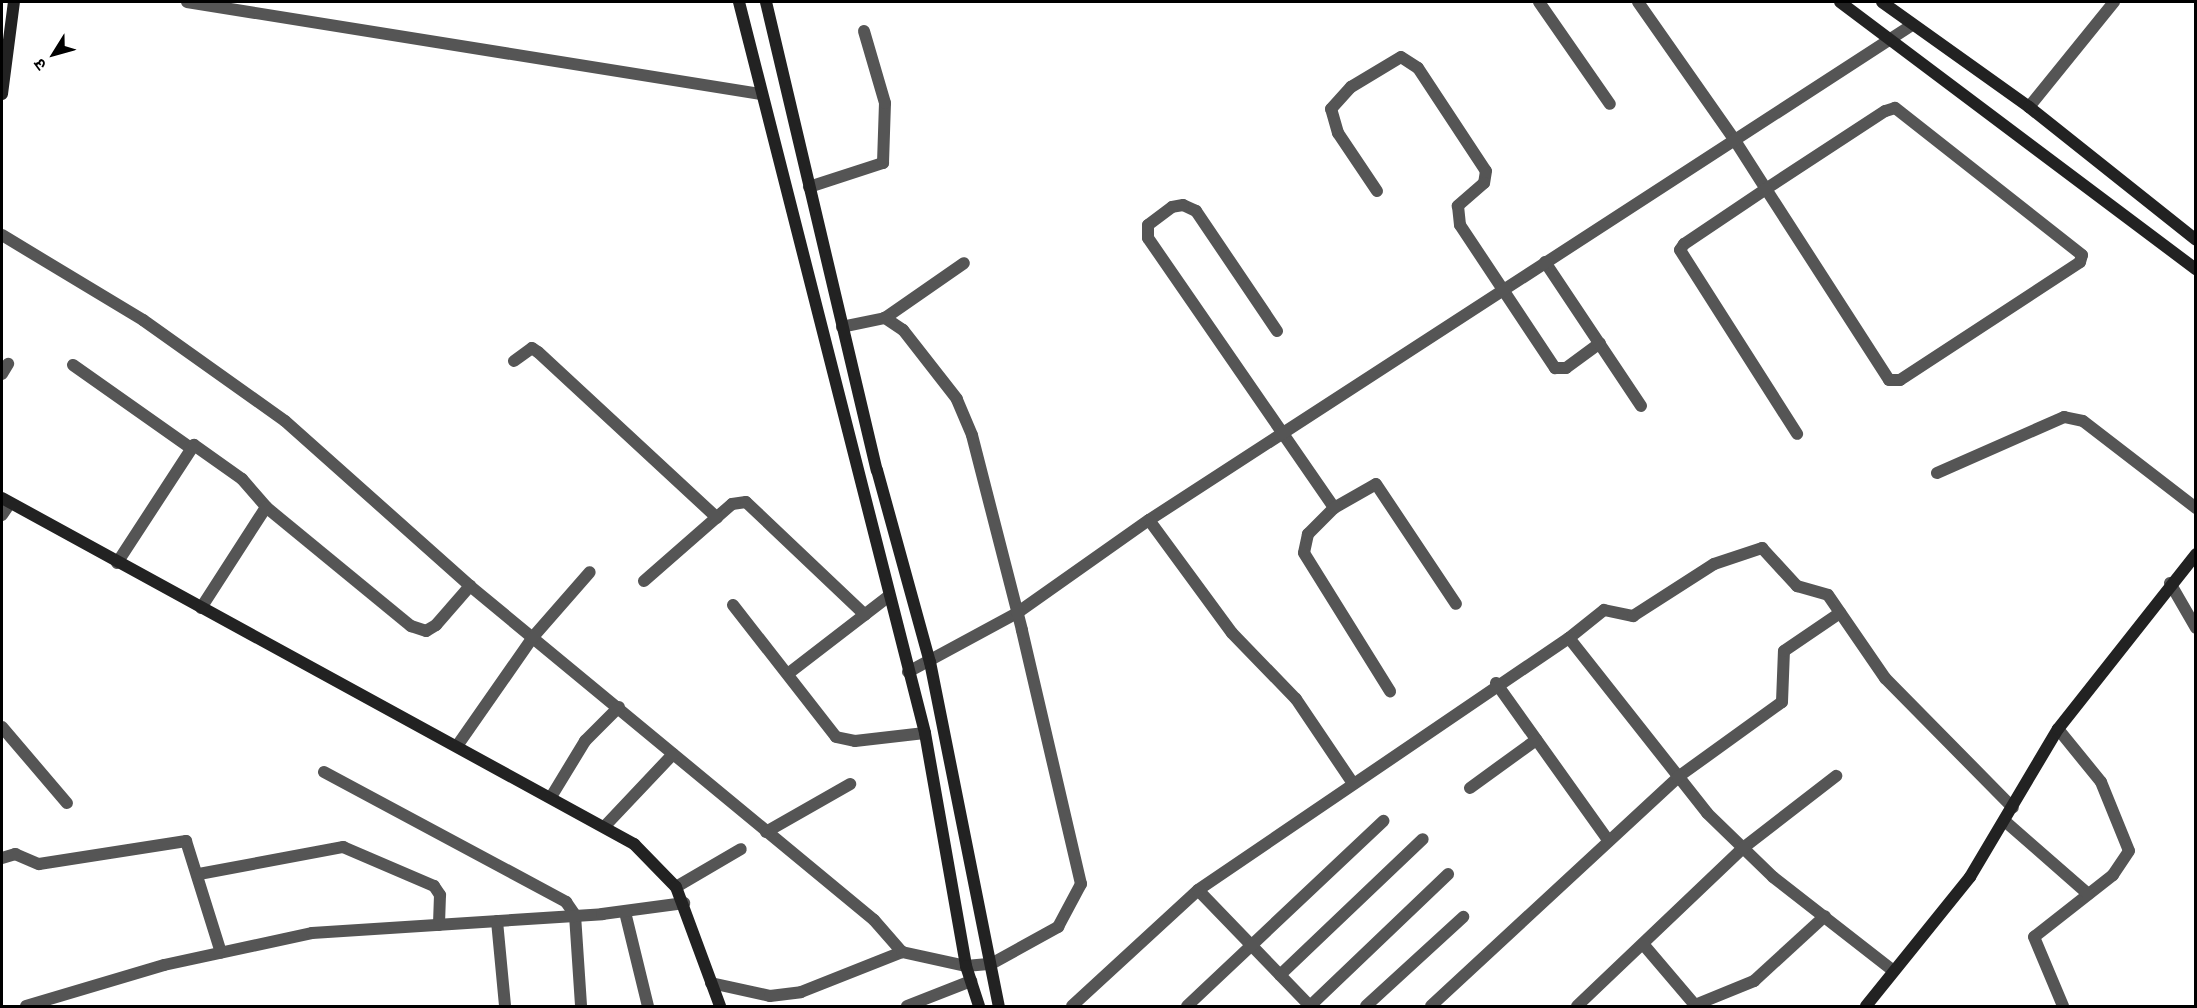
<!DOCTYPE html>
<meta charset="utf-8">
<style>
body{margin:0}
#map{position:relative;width:2197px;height:1008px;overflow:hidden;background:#fff;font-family:Inter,"Noto Sans Devanagari",sans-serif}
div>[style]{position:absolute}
.street>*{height:12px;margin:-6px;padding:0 6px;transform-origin:6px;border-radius:6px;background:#555}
.secondary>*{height:12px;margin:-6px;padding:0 6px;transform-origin:6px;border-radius:6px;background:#222}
span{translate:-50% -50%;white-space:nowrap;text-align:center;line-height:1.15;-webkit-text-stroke:4.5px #fff;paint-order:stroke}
.frame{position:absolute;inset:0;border:3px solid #000;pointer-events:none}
.north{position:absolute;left:24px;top:24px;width:60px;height:60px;-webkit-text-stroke:4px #fff;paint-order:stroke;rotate:233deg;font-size:16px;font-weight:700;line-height:24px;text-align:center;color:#000}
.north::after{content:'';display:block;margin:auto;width:21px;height:27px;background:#000;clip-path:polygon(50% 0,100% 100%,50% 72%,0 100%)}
</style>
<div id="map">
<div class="street">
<div style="left:187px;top:2px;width:580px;rotate:9.12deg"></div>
<div style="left:1539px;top:2px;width:124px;rotate:55.2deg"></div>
<div style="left:1638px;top:2px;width:167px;rotate:55deg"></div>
<div style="left:1734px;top:139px;width:59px;rotate:57.4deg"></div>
<div style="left:1766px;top:189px;width:227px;rotate:57.2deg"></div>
<div style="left:1889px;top:380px;width:11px"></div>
<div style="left:1900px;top:380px;width:215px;rotate:-33.2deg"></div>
<div style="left:2080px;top:262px;width:7px;rotate:-74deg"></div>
<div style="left:2082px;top:255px;width:238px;rotate:-141.8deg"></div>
<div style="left:1895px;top:108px;width:10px;rotate:163deg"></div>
<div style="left:1885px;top:111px;width:142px;rotate:146.8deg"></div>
<div style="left:1766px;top:189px;width:99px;rotate:146.1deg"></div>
<div style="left:1684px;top:244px;width:7px;rotate:124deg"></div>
<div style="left:1680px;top:250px;width:218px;rotate:57.5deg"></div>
<div style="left:2029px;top:107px;width:135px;rotate:-51deg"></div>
<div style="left:809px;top:187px;width:78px;rotate:-18deg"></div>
<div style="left:883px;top:163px;width:60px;rotate:-88.1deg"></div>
<div style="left:885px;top:103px;width:75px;rotate:-106.3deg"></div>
<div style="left:1377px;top:191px;width:70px;rotate:-123.9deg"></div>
<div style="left:1338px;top:133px;width:25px;rotate:-106deg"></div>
<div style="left:1331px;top:109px;width:30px;rotate:-48deg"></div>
<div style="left:1351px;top:87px;width:58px;rotate:-31deg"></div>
<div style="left:1401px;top:57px;width:20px;rotate:33deg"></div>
<div style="left:1418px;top:68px;width:123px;rotate:56.6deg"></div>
<div style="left:1486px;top:171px;width:12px;rotate:99deg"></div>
<div style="left:1484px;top:183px;width:35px;rotate:139deg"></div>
<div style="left:1458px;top:206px;width:19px;rotate:84deg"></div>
<div style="left:1460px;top:225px;width:172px;rotate:56.4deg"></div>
<div style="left:1555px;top:368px;width:11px"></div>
<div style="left:1566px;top:368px;width:42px;rotate:-36.3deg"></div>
<div style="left:2px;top:235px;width:165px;rotate:31.1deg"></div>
<div style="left:143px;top:320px;width:174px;rotate:35.4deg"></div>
<div style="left:285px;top:421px;width:248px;rotate:41.7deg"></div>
<div style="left:470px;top:586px;width:524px;rotate:39.58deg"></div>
<div style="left:874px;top:920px;width:43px;rotate:48.8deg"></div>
<div style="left:1545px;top:262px;width:173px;rotate:56.3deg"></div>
<div style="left:885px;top:318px;width:96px;rotate:-34.8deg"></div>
<div style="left:1277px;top:331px;width:145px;rotate:-124deg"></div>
<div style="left:1196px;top:211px;width:14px;rotate:-155deg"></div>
<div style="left:1183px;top:205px;width:11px;rotate:170deg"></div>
<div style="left:1172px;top:207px;width:30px;rotate:143deg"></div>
<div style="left:1148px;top:225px;width:13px;rotate:90deg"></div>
<div style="left:1148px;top:238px;width:328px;rotate:55.4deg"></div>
<div style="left:1334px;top:508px;width:37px;rotate:135deg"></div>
<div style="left:1308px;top:534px;width:19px;rotate:102deg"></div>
<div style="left:1304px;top:553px;width:163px;rotate:58.1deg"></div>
<div style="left:514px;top:361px;width:22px;rotate:-36deg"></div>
<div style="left:532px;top:348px;width:7px;rotate:34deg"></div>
<div style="left:538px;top:352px;width:244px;rotate:42.8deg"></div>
<div style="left:73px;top:365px;width:141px;rotate:35.2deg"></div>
<div style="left:2px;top:374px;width:12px;rotate:-59deg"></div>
<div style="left:1937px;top:473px;width:139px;rotate:-23.8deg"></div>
<div style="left:2064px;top:417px;width:19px;rotate:12deg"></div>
<div style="left:2083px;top:421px;width:143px;rotate:37.6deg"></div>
<div style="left:1334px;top:508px;width:48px;rotate:-29.7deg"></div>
<div style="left:1376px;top:484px;width:144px;rotate:56.3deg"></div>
<div style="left:2px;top:515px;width:14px;rotate:-56deg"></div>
<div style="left:1149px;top:520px;width:140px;rotate:53.7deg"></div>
<div style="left:1232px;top:633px;width:92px;rotate:45.9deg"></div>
<div style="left:1296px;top:699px;width:100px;rotate:56deg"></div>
<div style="left:117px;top:563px;width:141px;rotate:-56.9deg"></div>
<div style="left:194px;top:445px;width:59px;rotate:35.3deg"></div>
<div style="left:242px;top:479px;width:37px;rotate:49deg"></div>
<div style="left:266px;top:507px;width:188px;rotate:39.4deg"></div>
<div style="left:411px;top:626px;width:16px;rotate:18deg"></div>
<div style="left:426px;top:631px;width:12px;rotate:-31deg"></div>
<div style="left:436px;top:625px;width:52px;rotate:-48.9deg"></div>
<div style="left:644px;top:581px;width:117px;rotate:-41.2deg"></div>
<div style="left:732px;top:504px;width:14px;rotate:-8deg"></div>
<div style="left:746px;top:502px;width:164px;rotate:43.5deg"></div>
<div style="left:2170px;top:583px;width:52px;rotate:60deg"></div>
<div style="left:733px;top:605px;width:167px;rotate:52deg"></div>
<div style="left:836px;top:737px;width:19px;rotate:12deg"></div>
<div style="left:855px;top:741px;width:70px;rotate:-6.5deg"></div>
<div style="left:201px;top:608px;width:120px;rotate:-57.2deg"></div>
<div style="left:1569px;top:638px;width:45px;rotate:-38.7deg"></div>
<div style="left:1604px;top:610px;width:30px;rotate:12deg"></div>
<div style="left:1633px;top:616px;width:96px;rotate:-32.7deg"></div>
<div style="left:1714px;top:564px;width:51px;rotate:-18.4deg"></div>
<div style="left:1762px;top:548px;width:52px;rotate:47.4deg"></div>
<div style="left:1797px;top:586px;width:32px;rotate:16deg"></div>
<div style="left:1828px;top:595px;width:101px;rotate:55.5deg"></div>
<div style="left:1885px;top:678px;width:182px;rotate:45.4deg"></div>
<div style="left:908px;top:672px;width:124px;rotate:-28.4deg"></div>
<div style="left:1017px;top:613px;width:161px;rotate:-35.2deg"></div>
<div style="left:1149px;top:520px;width:910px;rotate:-32.97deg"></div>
<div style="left:789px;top:673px;width:126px;rotate:-37.6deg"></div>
<div style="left:1496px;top:683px;width:193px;rotate:54.5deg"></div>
<div style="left:2px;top:727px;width:100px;rotate:49.5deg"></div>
<div style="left:2058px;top:729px;width:68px;rotate:50.9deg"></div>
<div style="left:2101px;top:782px;width:74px;rotate:67.9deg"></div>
<div style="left:2129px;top:851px;width:29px;rotate:124deg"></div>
<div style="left:2113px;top:875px;width:100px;rotate:141.9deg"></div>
<div style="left:2034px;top:937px;width:75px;rotate:67.2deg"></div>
<div style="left:457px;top:746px;width:133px;rotate:-55.1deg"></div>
<div style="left:533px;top:637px;width:86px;rotate:-48.8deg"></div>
<div style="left:324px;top:772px;width:275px;rotate:28.2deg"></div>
<div style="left:566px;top:902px;width:16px;rotate:55deg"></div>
<div style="left:575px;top:915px;width:91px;rotate:86.2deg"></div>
<div style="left:1470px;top:788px;width:82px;rotate:-36deg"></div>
<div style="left:551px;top:797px;width:66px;rotate:-58.7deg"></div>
<div style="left:585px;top:741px;width:48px;rotate:-45deg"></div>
<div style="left:2007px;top:823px;width:108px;rotate:41.2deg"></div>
<div style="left:605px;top:826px;width:99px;rotate:-46.6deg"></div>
<div style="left:766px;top:832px;width:97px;rotate:-29.7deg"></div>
<div style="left:2px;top:858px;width:14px;rotate:-17deg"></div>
<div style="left:15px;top:854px;width:26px;rotate:23deg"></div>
<div style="left:39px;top:864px;width:149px;rotate:-8.9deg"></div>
<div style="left:186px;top:841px;width:117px;rotate:72.6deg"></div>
<div style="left:199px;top:874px;width:147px;rotate:-10.6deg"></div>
<div style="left:343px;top:847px;width:99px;rotate:23.2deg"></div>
<div style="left:434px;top:886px;width:11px;rotate:56deg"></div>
<div style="left:440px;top:895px;width:30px;rotate:92deg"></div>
<div style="left:676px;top:887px;width:75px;rotate:-30.3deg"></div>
<div style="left:1198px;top:890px;width:161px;rotate:46deg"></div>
<div style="left:625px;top:912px;width:97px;rotate:76.3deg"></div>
<div style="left:497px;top:921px;width:85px;rotate:84.6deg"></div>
<div style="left:1643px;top:944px;width:80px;rotate:49.6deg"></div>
<div style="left:1695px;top:1005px;width:64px;rotate:-22.1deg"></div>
<div style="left:1754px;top:981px;width:96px;rotate:-42.5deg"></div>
<div style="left:1280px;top:975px;width:197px;rotate:-43.6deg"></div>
<div style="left:711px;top:983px;width:60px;rotate:12.4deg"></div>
<div style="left:770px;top:996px;width:31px;rotate:-7deg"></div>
<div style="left:801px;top:992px;width:109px;rotate:-21.6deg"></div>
<div style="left:902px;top:952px;width:66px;rotate:12.3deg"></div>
<div style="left:966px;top:966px;width:25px;rotate:-5deg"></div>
<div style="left:991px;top:964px;width:77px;rotate:-28.9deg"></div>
<div style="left:1058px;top:927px;width:49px;rotate:-61.9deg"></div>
<div style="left:1081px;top:884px;width:261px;rotate:-103.1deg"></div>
<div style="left:1022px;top:630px;width:201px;rotate:-104.4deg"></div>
<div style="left:972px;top:435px;width:39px;rotate:-113deg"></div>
<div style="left:957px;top:399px;width:88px;rotate:-128deg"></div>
<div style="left:903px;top:330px;width:22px;rotate:-146deg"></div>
<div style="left:885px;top:318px;width:44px;rotate:168.2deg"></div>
<div style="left:26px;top:1006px;width:144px;rotate:-16.5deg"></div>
<div style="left:164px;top:965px;width:151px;rotate:-12.2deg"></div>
<div style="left:312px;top:933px;width:291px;rotate:-3.7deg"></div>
<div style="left:602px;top:914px;width:83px;rotate:-7.6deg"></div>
<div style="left:907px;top:1006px;width:69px;rotate:-21.3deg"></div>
<div style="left:1072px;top:1006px;width:171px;rotate:-42.6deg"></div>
<div style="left:1198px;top:890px;width:448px;rotate:-34.2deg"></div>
<div style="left:1569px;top:638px;width:223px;rotate:51.7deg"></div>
<div style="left:1707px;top:813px;width:92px;rotate:44.1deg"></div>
<div style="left:1773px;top:877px;width:150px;rotate:37.9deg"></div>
<div style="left:1187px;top:1006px;width:270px;rotate:-43.3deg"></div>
<div style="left:1310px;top:1006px;width:191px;rotate:-43.7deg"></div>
<div style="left:1366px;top:1006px;width:132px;rotate:-42.5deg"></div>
<div style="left:1431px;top:1006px;width:337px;rotate:-42.8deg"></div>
<div style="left:1678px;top:777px;width:128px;rotate:-35.8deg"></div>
<div style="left:1782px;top:702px;width:51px;rotate:-87.8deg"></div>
<div style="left:1784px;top:651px;width:68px;rotate:-34.2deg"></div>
<div style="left:1577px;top:1006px;width:229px;rotate:-43.6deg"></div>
<div style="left:1743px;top:848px;width:118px;rotate:-37.7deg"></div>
</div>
<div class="secondary">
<div style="left:739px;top:2px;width:754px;rotate:75.72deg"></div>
<div style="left:925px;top:733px;width:237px;rotate:80deg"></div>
<div style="left:966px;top:966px;width:42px;rotate:72deg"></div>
<div style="left:766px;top:2px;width:481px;rotate:76.7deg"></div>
<div style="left:877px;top:470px;width:199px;rotate:74.6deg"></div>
<div style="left:930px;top:662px;width:351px;rotate:78.7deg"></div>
<div style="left:1840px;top:2px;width:445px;rotate:36.9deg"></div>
<div style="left:1882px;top:2px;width:181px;rotate:35.5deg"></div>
<div style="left:2029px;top:107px;width:213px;rotate:38.5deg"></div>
<div style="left:2px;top:94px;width:93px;rotate:-82.6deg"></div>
<div style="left:2px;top:498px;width:721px;rotate:28.7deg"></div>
<div style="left:634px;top:844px;width:60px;rotate:45.7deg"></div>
<div style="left:676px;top:887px;width:127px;rotate:69.7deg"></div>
<div style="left:1866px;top:1006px;width:166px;rotate:-51.1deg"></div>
<div style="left:1970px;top:877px;width:172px;rotate:-59.3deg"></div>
<div style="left:2058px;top:729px;width:223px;rotate:-51.7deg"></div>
</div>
<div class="frame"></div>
<div class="north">उ</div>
</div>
